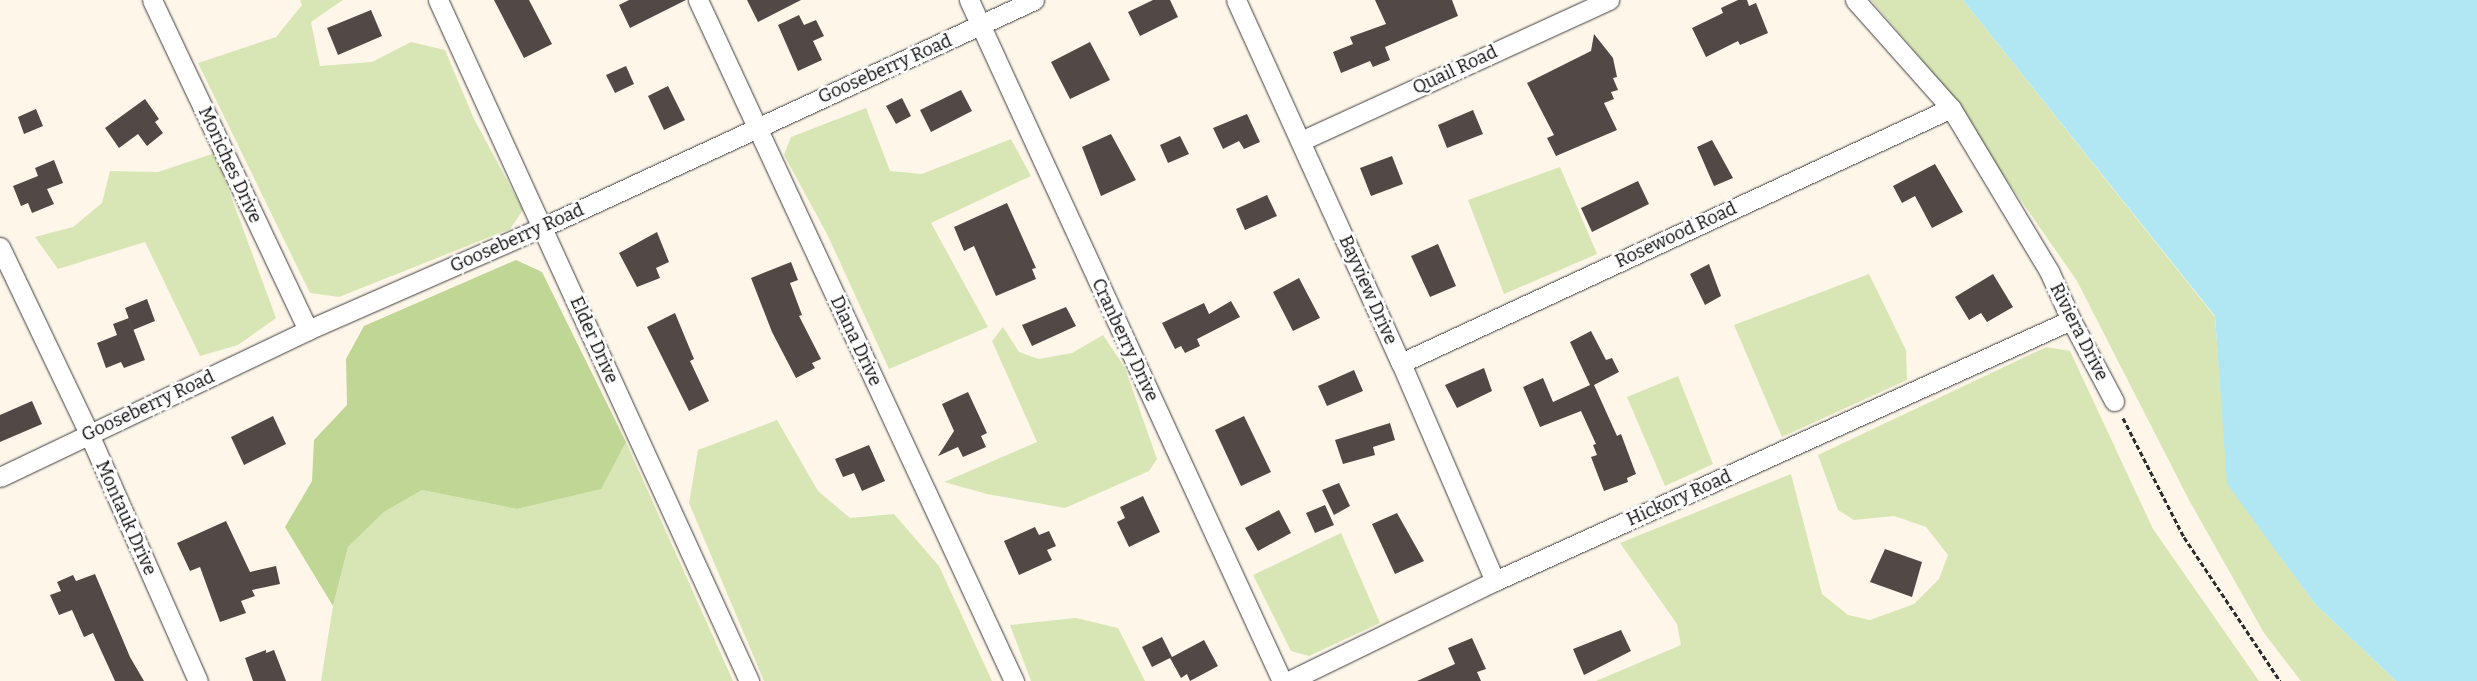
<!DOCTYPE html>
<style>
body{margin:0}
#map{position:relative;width:2477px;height:681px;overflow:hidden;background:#fef6e9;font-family:Bitter,serif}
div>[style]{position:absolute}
.green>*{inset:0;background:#d8e6b5}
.forest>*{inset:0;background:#bfd695}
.water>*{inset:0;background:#b0e7f3}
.building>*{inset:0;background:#524947}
.path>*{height:3px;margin-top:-1.5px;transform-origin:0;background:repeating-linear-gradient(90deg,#2c2c2c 0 5px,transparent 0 7.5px)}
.roads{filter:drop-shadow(0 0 1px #3d3d3d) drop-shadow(0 0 1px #3d3d3d)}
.minor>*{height:19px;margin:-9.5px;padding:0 9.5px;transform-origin:9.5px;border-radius:9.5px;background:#fff}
span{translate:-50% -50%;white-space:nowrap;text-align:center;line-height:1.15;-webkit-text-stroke:5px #fff;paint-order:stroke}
.street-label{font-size:18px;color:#0a0a0a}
</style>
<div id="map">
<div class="green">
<div style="clip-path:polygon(300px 0,343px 0,311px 22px,320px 66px,372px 62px,411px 42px,445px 50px,474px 119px,523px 210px,510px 229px,339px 297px,310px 293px,198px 63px,276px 37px,302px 5px)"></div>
<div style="clip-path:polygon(1871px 0,1963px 0,2215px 317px,2228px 484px,2315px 604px,2396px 681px,2301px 681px,2264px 633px,2189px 500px,2077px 281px,1928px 67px)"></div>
<div style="clip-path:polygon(866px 108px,890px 171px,922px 174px,1011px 139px,1031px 176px,931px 223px,988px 327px,889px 369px,827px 234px,784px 155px,791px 137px)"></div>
<div style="clip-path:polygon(215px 153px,276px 318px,238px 345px,200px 356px,145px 242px,58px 269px,35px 237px,73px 227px,102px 203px,110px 171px,158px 172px)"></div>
<div style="clip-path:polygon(1560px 167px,1597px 254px,1504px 294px,1468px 200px)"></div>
<div style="clip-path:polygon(1869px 274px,1906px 350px,1907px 380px,1782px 437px,1734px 325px)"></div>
<div style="clip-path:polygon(1003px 327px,1019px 352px,1039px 359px,1072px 353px,1103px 335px,1125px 368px,1157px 459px,1149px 471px,1065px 508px,987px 494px,944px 482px,1037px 442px,992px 341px)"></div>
<div style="clip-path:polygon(2046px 347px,2070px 351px,2153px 529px,2259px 681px,1596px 681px,1681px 645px,1677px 624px,1620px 543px,1791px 474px,1822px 594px,1848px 615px,1870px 620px,1914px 604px,1939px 579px,1948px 555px,1926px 527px,1894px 516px,1854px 520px,1838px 510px,1818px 455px)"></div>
<div style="clip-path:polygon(1678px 376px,1713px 464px,1665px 486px,1627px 397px)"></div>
<div style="clip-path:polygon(777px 420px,818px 491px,850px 518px,894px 514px,939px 566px,992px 681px,764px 681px,689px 503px,698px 450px)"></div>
<div style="clip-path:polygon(626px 442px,733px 681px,321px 681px,333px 606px,348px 547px,384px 512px,422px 490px,517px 509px,600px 489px)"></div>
<div style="clip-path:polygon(1341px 533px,1380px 623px,1309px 656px,1291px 651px,1253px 575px)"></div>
<div style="clip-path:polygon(1076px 618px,1118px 628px,1145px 681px,1031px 681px,1010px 625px)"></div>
</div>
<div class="forest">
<div style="clip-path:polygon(516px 260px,542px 272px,626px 442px,601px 489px,517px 509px,422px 490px,384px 512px,348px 547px,333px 606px,285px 527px,312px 481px,314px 440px,347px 405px,346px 359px,364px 326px)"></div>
</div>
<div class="water">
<div style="clip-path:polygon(1963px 0,2477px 0,2477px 681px,2396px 681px,2315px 604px,2227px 484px,2215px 316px)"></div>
</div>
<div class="building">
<div style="clip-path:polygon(494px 0,529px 0,552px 44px,524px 58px)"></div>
<div style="clip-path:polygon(629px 0,686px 0,630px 28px,619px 5px)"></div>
<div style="clip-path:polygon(747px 0,801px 0,758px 22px)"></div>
<div style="clip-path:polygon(1153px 0,1170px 0,1178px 17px,1140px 36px,1128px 12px)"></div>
<div style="clip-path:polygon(1375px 0,1452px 0,1458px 16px,1385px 47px,1390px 60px,1373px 67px,1370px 61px,1341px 73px,1333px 52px,1353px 44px,1350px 37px,1386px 24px)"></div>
<div style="clip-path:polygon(1738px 0,1747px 0,1749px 6px,1756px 3px,1768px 33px,1740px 45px,1738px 41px,1706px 57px,1692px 28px,1723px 13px,1721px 8px)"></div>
<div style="clip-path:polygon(371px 10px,382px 36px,338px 55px,327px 28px)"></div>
<div style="clip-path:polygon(799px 15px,804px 25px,816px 20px,824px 36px,813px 41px,822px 60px,798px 71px,778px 25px)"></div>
<div style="clip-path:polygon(1594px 34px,1613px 58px,1617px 77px,1613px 78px,1618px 90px,1611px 92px,1614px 99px,1604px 103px,1617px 130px,1556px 156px,1547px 138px,1554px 135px,1527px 83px,1591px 51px)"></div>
<div style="clip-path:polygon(1090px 42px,1110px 80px,1070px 99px,1051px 62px)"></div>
<div style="clip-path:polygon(626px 66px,634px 84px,615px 93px,606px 75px)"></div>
<div style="clip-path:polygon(668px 86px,685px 120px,664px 130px,648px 96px)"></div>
<div style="clip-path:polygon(961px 90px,972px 111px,931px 132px,920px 110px)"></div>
<div style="clip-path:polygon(902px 98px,911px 116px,896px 124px,886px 106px)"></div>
<div style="clip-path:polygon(145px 99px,159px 119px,155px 122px,163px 133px,147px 146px,138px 134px,119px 148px,105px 128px)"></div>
<div style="clip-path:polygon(36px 109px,43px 126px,24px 134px,18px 117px)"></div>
<div style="clip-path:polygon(1473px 110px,1483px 134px,1447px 148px,1438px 125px)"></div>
<div style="clip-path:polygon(1247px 114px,1260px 142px,1244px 149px,1239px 141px,1223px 149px,1213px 128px)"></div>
<div style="clip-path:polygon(1111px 134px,1136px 180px,1101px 196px,1082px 147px)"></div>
<div style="clip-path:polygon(1180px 136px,1189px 154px,1168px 163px,1160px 145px)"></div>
<div style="clip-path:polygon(1712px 140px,1733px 178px,1714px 186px,1697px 147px)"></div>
<div style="clip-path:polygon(1392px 156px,1403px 184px,1371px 196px,1360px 168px)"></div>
<div style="clip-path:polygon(54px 160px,63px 183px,47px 189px,54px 204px,32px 213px,28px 203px,21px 206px,13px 186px,38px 176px,35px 168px)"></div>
<div style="clip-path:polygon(1935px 164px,1963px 212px,1932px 228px,1915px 196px,1902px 203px,1893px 186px)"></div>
<div style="clip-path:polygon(1638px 181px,1649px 204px,1592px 232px,1581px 208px)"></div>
<div style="clip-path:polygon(1267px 195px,1277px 216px,1245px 230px,1236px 209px)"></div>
<div style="clip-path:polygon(1007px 203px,1036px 268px,1032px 269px,1036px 279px,996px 296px,974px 246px,964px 251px,954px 227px)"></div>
<div style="clip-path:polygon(657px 232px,669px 262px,656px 268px,660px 278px,637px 287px,619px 253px)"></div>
<div style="clip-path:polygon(1438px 244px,1456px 286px,1430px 297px,1411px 256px)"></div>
<div style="clip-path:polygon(791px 262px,798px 280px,790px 283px,802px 315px,799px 316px,821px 359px,812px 363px,815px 368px,796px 378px,772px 332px,751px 278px)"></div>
<div style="clip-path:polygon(1709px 264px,1721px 296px,1705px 305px,1690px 274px)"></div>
<div style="clip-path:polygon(1993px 274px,2013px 307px,1987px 322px,1981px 313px,1969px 320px,1955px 297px)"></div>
<div style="clip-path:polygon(1299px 278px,1320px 318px,1293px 331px,1273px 292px)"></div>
<div style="clip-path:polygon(147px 299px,155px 321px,133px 330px,125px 308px)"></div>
<div style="clip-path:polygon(1231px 301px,1240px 317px,1197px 339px,1200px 346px,1185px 353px,1181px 346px,1175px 349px,1162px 323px,1204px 303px,1209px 314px)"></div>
<div style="clip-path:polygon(1066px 307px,1076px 326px,1032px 346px,1022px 325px)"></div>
<div style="clip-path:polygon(675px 313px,694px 359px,690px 361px,709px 401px,689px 411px,647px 327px)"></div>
<div style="clip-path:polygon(129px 318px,145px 360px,124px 368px,121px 362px,106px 368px,97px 343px,117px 335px,113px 324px)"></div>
<div style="clip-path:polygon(1591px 331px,1606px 360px,1612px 358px,1619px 372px,1594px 385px,1617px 436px,1621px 434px,1636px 474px,1627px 478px,1628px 482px,1604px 491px,1591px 457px,1597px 455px,1593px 445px,1596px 444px,1581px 411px,1540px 427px,1523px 387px,1543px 378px,1553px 402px,1590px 385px,1570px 342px)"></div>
<div style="clip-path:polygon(1484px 368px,1492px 391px,1457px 408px,1445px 385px)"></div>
<div style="clip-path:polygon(1354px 370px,1363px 391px,1327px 406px,1318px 386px)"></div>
<div style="clip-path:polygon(968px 392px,987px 433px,981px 436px,986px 447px,963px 457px,958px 447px,938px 456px,954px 431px,942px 404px)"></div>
<div style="clip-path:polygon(32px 401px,42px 424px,0 442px,0 415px)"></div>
<div style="clip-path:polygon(273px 416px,286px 444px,244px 465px,231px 437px)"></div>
<div style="clip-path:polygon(1244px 416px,1271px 472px,1241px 486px,1215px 430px)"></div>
<div style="clip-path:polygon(1390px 423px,1395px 440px,1373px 447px,1375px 455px,1343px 464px,1335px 440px)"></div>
<div style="clip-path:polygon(869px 445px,885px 481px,862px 491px,854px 473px,843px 477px,835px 459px)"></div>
<div style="clip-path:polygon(1339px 483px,1350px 506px,1334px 515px,1322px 490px)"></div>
<div style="clip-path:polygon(1143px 496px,1160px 532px,1129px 547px,1117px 522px,1125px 518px,1120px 507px)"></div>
<div style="clip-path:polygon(1325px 505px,1334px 525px,1315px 533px,1306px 513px)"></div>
<div style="clip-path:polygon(1279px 510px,1291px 533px,1258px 551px,1245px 528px)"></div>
<div style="clip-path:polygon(1397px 513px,1424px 561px,1395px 574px,1372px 524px)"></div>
<div style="clip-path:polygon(226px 521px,250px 572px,276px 566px,280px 584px,252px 590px,255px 596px,241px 601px,246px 613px,220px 622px,200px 567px,190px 571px,177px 543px)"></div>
<div style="clip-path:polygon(1035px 527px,1039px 535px,1049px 531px,1056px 546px,1047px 550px,1052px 560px,1019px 575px,1004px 541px)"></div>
<div style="clip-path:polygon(1885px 549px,1922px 562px,1912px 597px,1870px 582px)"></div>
<div style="clip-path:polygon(95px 574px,130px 657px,144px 681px,115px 681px,93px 633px,84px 637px,72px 610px,59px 615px,50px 595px,61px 591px,57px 582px,73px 575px,76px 581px)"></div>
<div style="clip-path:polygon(1621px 630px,1631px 651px,1584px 675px,1573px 649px)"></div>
<div style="clip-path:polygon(1162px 637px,1172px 657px,1204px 640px,1218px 666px,1190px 681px,1187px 674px,1181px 678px,1170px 658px,1152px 667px,1142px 647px)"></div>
<div style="clip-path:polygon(1472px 638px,1486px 669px,1477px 672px,1481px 681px,1417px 681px,1455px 664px,1448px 648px)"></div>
<div style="clip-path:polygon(266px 650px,266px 653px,274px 650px,286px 681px,253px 681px,245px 658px)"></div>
</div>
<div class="path">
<div style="left:2123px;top:418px;width:134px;rotate:62.9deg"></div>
<div style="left:2184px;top:537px;width:173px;rotate:56.3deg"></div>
</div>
<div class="roads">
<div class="minor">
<div style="left:152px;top:0;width:365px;rotate:64.7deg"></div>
<div style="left:438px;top:0;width:749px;rotate:65.45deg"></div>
<div style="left:698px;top:0;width:751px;rotate:65.11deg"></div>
<div style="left:969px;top:0;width:749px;rotate:65.32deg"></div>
<div style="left:1236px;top:0;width:399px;rotate:65.6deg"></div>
<div style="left:1401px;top:363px;width:237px;rotate:66.7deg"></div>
<div style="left:1855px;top:0;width:144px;rotate:48.4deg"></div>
<div style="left:1951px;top:108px;width:190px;rotate:59deg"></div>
<div style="left:2049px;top:271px;width:54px;rotate:65.8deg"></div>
<div style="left:2071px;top:320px;width:92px;rotate:62deg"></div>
<div style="left:1301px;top:141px;width:339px;rotate:-24.6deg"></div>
<div style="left:0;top:247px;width:207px;rotate:64.5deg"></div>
<div style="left:89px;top:434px;width:270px;rotate:66.2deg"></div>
<div style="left:1401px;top:363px;width:606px;rotate:-24.87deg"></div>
<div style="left:0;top:477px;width:341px;rotate:-25.5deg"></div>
<div style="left:308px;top:330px;width:257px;rotate:-23.7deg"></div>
<div style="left:543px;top:227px;width:541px;rotate:-24.81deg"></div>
<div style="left:1289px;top:681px;width:229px;rotate:-25.9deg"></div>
<div style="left:1495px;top:581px;width:632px;rotate:-24.38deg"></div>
</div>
</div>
<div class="street-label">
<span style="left:885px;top:69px;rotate:-24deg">Gooseberry Road</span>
<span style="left:1455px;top:70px;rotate:-25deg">Quail Road</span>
<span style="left:230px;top:165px;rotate:65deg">Moriches Drive</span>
<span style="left:1676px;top:235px;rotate:-25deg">Rosewood Road</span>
<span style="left:517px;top:238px;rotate:-24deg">Gooseberry Road</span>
<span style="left:1368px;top:290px;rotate:66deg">Bayview Drive</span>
<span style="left:2079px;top:332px;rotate:63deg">Riviera Drive</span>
<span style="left:594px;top:340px;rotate:66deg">Elder Drive</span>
<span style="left:1125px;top:340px;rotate:65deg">Cranberry Drive</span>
<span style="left:856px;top:341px;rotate:65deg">Diana Drive</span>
<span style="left:148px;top:406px;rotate:-25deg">Gooseberry Road</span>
<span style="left:1679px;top:498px;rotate:-24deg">Hickory Road</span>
<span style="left:126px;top:518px;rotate:66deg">Montauk Drive</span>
</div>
</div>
